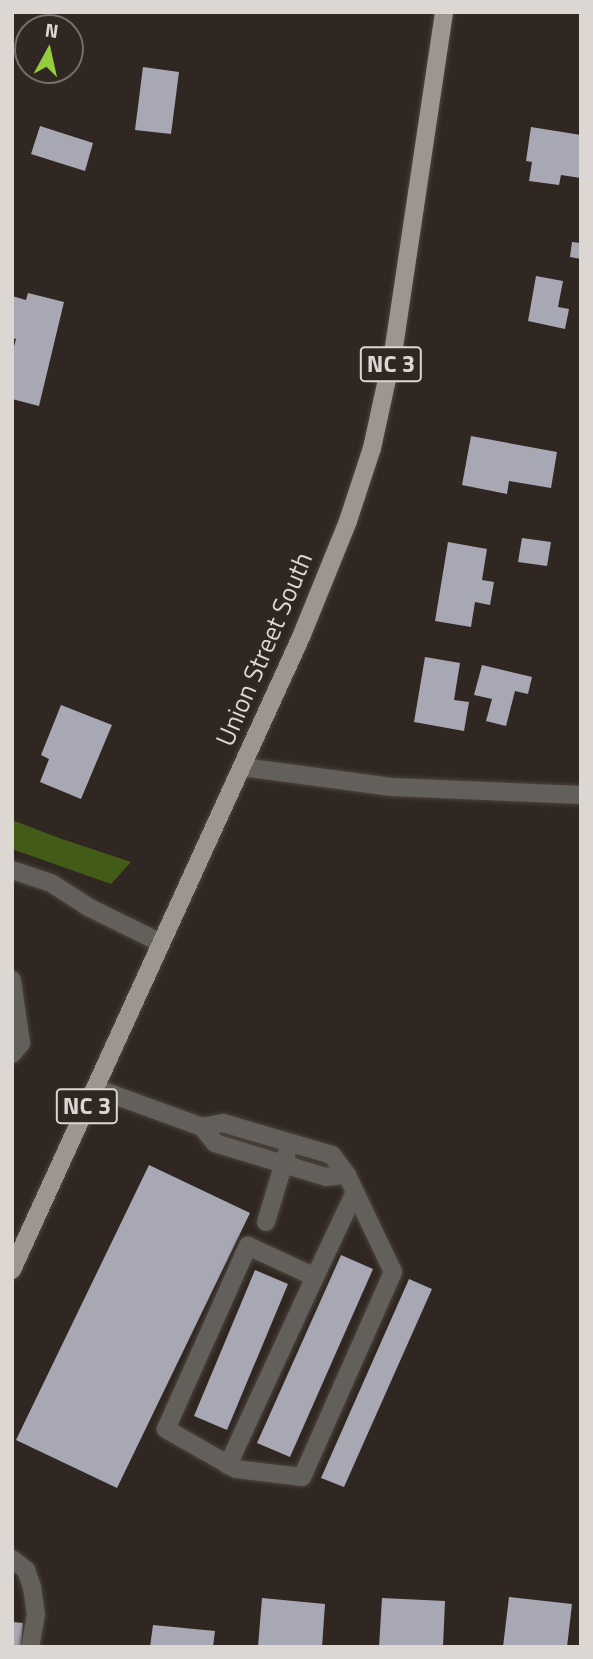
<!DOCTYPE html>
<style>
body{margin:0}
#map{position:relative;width:593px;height:1659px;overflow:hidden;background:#302722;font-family:"Titillium Web",sans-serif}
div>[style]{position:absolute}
.green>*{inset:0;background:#425c17}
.building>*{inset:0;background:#a8a8b4}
.roads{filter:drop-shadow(0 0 2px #4c433e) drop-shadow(0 0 2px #4c433e)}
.minor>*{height:18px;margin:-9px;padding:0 9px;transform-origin:9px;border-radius:9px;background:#63605c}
.major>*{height:18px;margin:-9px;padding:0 9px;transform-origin:9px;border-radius:9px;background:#9d968e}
span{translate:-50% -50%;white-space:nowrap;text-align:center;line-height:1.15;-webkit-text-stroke:7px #302722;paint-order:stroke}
.shield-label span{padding:2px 5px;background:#302722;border:2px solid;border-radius:5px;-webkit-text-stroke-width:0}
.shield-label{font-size:24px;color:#ddd7d4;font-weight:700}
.street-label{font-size:26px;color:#ddd7d4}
.frame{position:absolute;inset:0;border:14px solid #ddd7d4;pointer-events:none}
.north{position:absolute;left:14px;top:14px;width:70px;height:70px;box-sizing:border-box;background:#302722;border:2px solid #756d69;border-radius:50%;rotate:8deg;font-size:19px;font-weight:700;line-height:28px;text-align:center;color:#ddd7d4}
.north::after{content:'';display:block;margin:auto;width:24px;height:32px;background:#93cc3d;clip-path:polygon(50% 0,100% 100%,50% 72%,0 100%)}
</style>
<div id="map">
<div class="green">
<div style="clip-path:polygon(12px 820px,59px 838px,131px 862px,111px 884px,12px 849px)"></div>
</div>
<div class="building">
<div style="clip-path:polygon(143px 67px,179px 72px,171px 134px,135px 130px)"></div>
<div style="clip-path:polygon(40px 126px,93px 143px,85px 171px,31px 154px)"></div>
<div style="clip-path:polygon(531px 127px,581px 135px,581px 178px,561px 175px,559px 185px,529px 181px,532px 162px,526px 161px)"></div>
<div style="clip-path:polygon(572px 242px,581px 243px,581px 259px,570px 257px)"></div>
<div style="clip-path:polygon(536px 276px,563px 281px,558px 307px,569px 309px,565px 329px,528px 321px)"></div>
<div style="clip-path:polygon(28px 293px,64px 302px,39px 406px,12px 399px,12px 354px,16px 339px,12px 338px,12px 296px,26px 300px)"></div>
<div style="clip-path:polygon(471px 436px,557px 452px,551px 488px,509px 481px,507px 494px,462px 485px)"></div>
<div style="clip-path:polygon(522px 538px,551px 542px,547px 566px,518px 562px)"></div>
<div style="clip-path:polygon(448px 542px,487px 549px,482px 580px,494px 582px,490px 605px,475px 602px,471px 627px,435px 621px)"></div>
<div style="clip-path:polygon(425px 657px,460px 663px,454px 700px,469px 702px,464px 731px,414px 722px)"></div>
<div style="clip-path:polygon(482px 665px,532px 677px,528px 694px,515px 691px,506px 726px,486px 721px,492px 699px,474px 695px)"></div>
<div style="clip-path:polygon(61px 705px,112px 725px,81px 799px,40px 782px,49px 759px,41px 755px)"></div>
<div style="clip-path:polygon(149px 1165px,250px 1213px,117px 1488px,16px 1440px)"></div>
<div style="clip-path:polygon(341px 1255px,373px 1269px,290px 1457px,257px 1443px)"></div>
<div style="clip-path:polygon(255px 1270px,288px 1284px,227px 1430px,194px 1416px)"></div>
<div style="clip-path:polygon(409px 1279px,432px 1289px,344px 1487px,321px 1478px)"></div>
<div style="clip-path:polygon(509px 1597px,572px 1604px,567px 1647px,503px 1647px)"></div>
<div style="clip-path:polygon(262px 1598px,325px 1604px,322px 1647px,258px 1647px)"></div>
<div style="clip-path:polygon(382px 1598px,445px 1601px,443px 1647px,379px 1647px)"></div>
<div style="clip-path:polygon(12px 1622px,23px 1623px,21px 1647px,12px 1647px)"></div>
<div style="clip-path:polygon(153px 1625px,215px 1631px,213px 1647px,150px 1647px)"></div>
</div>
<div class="roads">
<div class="minor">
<div style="left:242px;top:767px;width:151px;rotate:7.6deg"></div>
<div style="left:392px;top:787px;width:189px;rotate:2.4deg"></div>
<div style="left:12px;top:870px;width:41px;rotate:18.4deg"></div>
<div style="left:51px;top:883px;width:46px;rotate:32.7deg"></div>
<div style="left:90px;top:908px;width:79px;rotate:26.2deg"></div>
<div style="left:12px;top:980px;width:64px;rotate:81.9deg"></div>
<div style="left:21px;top:1043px;width:14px;rotate:129deg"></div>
<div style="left:95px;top:1088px;width:114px;rotate:20deg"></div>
<div style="left:202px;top:1127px;width:21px;rotate:-11deg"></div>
<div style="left:223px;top:1123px;width:114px;rotate:16.4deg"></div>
<div style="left:332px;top:1155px;width:25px;rotate:53deg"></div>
<div style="left:347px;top:1175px;width:21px;rotate:175deg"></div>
<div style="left:326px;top:1177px;width:116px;rotate:-163deg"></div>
<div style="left:215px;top:1143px;width:21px;rotate:-129deg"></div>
<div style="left:347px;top:1175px;width:107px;rotate:64.6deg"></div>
<div style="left:393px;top:1272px;width:224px;rotate:113.9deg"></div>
<div style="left:302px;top:1477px;width:66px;rotate:-173.1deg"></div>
<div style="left:236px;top:1469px;width:81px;rotate:-150.3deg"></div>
<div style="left:166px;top:1429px;width:201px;rotate:-65.9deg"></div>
<div style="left:248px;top:1246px;width:74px;rotate:24.8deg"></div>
<div style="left:315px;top:1277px;width:94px;rotate:-64.8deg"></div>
<div style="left:266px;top:1222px;width:72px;rotate:-73.1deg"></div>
<div style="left:228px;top:1465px;width:207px;rotate:-65.2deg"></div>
<div style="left:12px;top:1559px;width:18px;rotate:38deg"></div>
<div style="left:26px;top:1570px;width:18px;rotate:71deg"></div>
<div style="left:32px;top:1587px;width:27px;rotate:82deg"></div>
<div style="left:36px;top:1614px;width:34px;rotate:100deg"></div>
</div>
<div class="major">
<div style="left:12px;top:1270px;width:696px;rotate:-65.46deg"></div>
<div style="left:301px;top:637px;width:125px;rotate:-67.9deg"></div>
<div style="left:348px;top:521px;width:77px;rotate:-71.8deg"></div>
<div style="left:372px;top:448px;width:103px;rotate:-77.7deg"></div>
<div style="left:394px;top:347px;width:339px;rotate:-81.5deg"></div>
</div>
</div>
<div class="shield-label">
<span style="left:391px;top:364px">NC 3</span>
<span style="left:87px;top:1106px">NC 3</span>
</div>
<div class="street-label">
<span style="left:264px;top:649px;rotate:-67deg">Union Street South</span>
</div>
<div class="frame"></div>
<div class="north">N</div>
</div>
